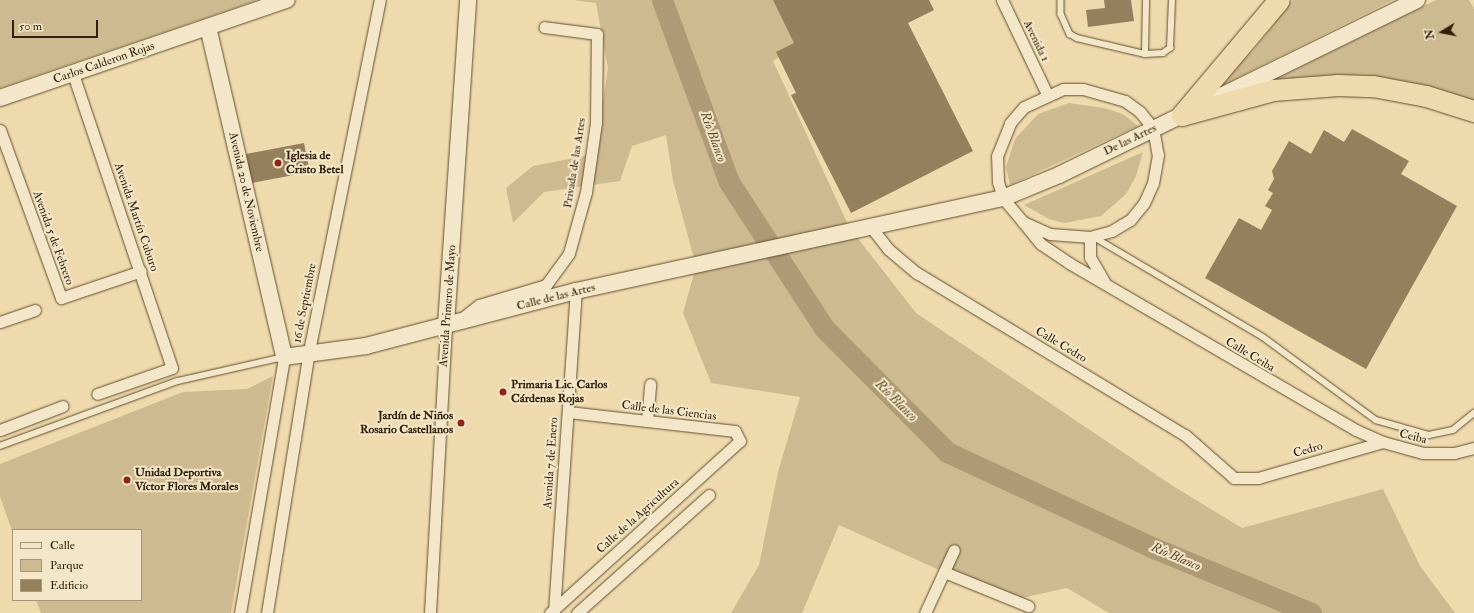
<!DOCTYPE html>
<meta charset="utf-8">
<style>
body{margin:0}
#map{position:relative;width:1474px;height:613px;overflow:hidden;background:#eedaac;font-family:"IM FELL Double Pica",serif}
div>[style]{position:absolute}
.green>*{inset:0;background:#ceba90}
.river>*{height:21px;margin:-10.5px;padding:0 10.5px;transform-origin:10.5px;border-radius:10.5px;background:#ae9a74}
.building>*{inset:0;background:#94805c}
.roads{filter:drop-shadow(0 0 1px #614e30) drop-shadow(0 0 1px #614e30)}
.lane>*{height:5.5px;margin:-2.75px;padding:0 2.75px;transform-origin:2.75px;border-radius:2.75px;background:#f4e7c9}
.street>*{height:11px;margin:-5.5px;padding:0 5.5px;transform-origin:5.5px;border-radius:5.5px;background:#f4e7c9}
.secondary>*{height:16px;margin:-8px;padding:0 8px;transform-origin:8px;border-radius:8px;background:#f4e7c9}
.highway>*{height:21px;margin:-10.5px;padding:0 10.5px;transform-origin:10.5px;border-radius:10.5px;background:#eedaac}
.dots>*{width:11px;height:11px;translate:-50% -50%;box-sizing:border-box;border:2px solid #f4e7c9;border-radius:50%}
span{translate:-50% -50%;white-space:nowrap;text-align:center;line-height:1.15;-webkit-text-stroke:4px #f4e7c9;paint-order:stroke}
.street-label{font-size:12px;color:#321f06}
.poi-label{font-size:12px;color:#321f06;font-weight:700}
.left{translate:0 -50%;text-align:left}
.right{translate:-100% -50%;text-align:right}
.water-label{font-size:13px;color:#5d4a2c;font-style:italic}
.legend{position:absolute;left:12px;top:529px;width:130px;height:72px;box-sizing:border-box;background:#f4e7c9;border:1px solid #a6977b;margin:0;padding:5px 7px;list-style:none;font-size:12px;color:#321f06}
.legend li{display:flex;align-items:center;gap:8px;height:20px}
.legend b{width:20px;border:1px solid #a6977b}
.north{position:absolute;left:1422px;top:12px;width:40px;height:40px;-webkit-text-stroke:3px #f4e7c9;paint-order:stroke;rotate:260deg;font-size:11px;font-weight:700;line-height:16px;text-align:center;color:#321f06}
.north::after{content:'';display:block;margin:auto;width:14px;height:18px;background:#321f06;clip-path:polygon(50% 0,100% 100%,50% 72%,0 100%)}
.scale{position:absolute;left:12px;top:20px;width:86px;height:18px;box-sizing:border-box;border:2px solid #321f06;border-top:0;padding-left:5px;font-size:12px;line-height:14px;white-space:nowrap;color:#321f06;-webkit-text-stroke:3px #f4e7c9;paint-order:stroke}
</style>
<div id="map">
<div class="green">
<div style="clip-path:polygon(0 0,258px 0,0 88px)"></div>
<div style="clip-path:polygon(574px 0,776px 0,799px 44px,773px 61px,849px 227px,916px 313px,1173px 486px,1242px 528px,1383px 489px,1420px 566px,1455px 613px,1109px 613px,1067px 588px,1021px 598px,944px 572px,839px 525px,802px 613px,731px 613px,759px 565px,778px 472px,800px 397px,711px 383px,683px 313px,696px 266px,673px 181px,666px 135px,632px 146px,620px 181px,544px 192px,513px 223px,506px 188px,533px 166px,595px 154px,608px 68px,596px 3px)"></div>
<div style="clip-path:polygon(1293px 0,1393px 0,1211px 91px,1252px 52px)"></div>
<div style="clip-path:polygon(1436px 0,1469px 0,1474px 9px,1474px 104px,1268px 83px)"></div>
<div style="clip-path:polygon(1069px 103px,1104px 108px,1123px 114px,1138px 126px,1010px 185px,1006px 167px,1015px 139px,1038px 114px)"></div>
<div style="clip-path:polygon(1143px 152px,1136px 176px,1126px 194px,1101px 216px,1064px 223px,1049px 219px,1024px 205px)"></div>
<div style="clip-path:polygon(273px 376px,231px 613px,41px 613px,36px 600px,141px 600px,141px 530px,13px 530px,13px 534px,0 496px,0 464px,183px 392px,247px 389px)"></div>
</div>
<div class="river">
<div style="left:662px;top:0;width:194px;rotate:69.8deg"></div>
<div style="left:729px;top:182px;width:174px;rotate:56.9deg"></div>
<div style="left:824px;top:328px;width:175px;rotate:45.2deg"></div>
<div style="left:947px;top:452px;width:228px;rotate:24.9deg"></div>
<div style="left:1154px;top:548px;width:170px;rotate:22.5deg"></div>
</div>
<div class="building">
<div style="clip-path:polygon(773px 0,929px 0,934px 10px,908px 23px,973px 151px,851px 213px,791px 95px,796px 93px,776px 52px,794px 43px)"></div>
<div style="clip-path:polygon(1104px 0,1131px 0,1134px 21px,1088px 27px,1086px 10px,1105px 8px)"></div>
<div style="clip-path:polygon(1352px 129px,1409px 161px,1401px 174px,1457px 206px,1366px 369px,1205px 278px,1239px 218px,1261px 230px,1272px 210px,1265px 206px,1273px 193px,1268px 190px,1274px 179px,1272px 171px,1289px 141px,1311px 154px,1324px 130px,1344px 142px)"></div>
<div style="clip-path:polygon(304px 143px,310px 172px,252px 183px,246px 154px)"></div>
</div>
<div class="roads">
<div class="lane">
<div style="left:1061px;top:0;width:14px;rotate:90deg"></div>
<div style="left:1061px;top:14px;width:22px;rotate:66deg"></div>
<div style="left:1070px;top:34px;width:8px;rotate:30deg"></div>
<div style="left:1077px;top:38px;width:70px;rotate:13.2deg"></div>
<div style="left:1145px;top:54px;width:54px;rotate:-88.9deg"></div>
<div style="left:1145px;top:54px;width:18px;rotate:-3deg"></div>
<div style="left:1163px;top:53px;width:9px;rotate:-36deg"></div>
<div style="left:1170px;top:48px;width:48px;rotate:-87.6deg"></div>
<div style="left:1094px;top:237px;width:196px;rotate:30.6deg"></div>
<div style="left:1263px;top:337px;width:140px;rotate:36.3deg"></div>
<div style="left:1376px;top:420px;width:55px;rotate:15.8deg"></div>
<div style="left:1429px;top:435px;width:25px;rotate:-12deg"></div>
<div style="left:1453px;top:430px;width:27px;rotate:-39deg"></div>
<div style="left:0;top:446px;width:189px;rotate:-20.1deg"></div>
<div style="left:178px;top:381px;width:109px;rotate:-12.8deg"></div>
</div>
<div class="street">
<div style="left:1002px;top:0;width:104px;rotate:64.4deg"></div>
<div style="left:73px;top:74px;width:310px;rotate:71.4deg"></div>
<div style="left:172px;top:368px;width:79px;rotate:160.9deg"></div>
<div style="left:1063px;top:89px;width:20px"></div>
<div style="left:1083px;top:89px;width:44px;rotate:15.9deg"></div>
<div style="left:1125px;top:101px;width:19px;rotate:36deg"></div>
<div style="left:1140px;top:112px;width:21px;rotate:51deg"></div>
<div style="left:1153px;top:128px;width:27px;rotate:80deg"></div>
<div style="left:1158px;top:155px;width:28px;rotate:100deg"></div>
<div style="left:1153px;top:183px;width:22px;rotate:114deg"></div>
<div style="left:1144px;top:203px;width:22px;rotate:129deg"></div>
<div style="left:1130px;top:220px;width:21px;rotate:149deg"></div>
<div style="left:1112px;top:231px;width:23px;rotate:165deg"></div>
<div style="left:1090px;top:237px;width:40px;rotate:-175.7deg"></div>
<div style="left:1050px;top:234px;width:30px;rotate:-156deg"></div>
<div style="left:1023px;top:222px;width:31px;rotate:-130deg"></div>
<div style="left:1003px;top:198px;width:17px;rotate:-107deg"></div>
<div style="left:998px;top:182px;width:26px;rotate:-92deg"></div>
<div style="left:997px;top:156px;width:35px;rotate:-68deg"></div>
<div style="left:1010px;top:123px;width:21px;rotate:-49deg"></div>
<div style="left:1024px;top:107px;width:43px;rotate:-24.8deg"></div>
<div style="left:0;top:130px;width:179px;rotate:70deg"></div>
<div style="left:61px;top:298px;width:84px;rotate:-18.6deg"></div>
<div style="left:1023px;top:222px;width:28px;rotate:51deg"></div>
<div style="left:1041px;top:244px;width:34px;rotate:34deg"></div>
<div style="left:1069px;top:263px;width:332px;rotate:30.2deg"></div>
<div style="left:1356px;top:430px;width:30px;rotate:24deg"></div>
<div style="left:1383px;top:442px;width:41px;rotate:15.4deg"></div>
<div style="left:1423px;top:453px;width:31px"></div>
<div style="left:1454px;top:453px;width:21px;rotate:-14deg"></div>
<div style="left:871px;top:227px;width:28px;rotate:52deg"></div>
<div style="left:888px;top:249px;width:38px;rotate:40deg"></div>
<div style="left:917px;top:273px;width:313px;rotate:31.2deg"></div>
<div style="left:1185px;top:435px;width:65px;rotate:41.3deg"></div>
<div style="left:1234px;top:478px;width:24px"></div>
<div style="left:1258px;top:478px;width:130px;rotate:-16.1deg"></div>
<div style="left:1090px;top:237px;width:20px;rotate:90deg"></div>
<div style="left:1090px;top:257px;width:28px;rotate:60deg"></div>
<div style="left:461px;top:319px;width:23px;rotate:-38deg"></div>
<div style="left:479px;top:305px;width:70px;rotate:-16.6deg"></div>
<div style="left:546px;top:285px;width:39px;rotate:-54deg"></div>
<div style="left:569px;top:253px;width:63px;rotate:-74.4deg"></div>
<div style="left:586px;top:192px;width:70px;rotate:-81.8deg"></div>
<div style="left:596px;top:123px;width:89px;rotate:-89.4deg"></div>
<div style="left:597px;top:34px;width:53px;rotate:-172.5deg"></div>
<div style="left:0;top:322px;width:37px;rotate:-19deg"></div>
<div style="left:647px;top:421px;width:37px;rotate:-85deg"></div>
<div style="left:0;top:430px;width:67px;rotate:-20.9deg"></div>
<div style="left:944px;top:572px;width:91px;rotate:22deg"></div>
<div style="left:554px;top:612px;width:322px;rotate:-86.1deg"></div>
<div style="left:240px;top:613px;width:260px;rotate:-80.2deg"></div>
<div style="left:267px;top:613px;width:260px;rotate:-80.9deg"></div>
<div style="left:308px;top:356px;width:363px;rotate:-78.6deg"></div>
<div style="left:430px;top:613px;width:288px;rotate:-86.8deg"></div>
<div style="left:550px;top:613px;width:256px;rotate:-42.2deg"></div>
<div style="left:740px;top:441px;width:11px;rotate:-117deg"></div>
<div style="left:735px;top:431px;width:168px;rotate:-173.5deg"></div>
<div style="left:577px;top:613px;width:177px;rotate:-41.8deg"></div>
<div style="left:925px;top:613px;width:69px;rotate:-65.3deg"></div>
</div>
<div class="secondary">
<div style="left:208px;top:27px;width:339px;rotate:77deg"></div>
<div style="left:284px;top:357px;width:83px;rotate:-7.6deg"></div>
<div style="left:366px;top:346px;width:217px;rotate:-14.7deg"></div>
<div style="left:576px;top:291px;width:437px;rotate:-12.3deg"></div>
<div style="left:1003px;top:198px;width:61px;rotate:-22.3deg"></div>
<div style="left:1059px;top:175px;width:148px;rotate:-26deg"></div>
<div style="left:0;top:98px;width:303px;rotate:-18.9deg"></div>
<div style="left:1213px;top:100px;width:227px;rotate:-26.1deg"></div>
<div style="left:446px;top:325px;width:326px;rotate:-86.1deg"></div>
</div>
<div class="highway">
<div style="left:1182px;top:115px;width:94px;rotate:-15.4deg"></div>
<div style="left:1273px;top:90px;width:65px;rotate:-4.4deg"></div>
<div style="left:1338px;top:85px;width:35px;rotate:2deg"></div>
<div style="left:1373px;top:86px;width:54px;rotate:10.7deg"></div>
<div style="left:1426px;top:96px;width:50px;rotate:17.4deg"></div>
<div style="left:1182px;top:115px;width:150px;rotate:-49.9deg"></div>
</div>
</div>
<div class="dots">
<div style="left:278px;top:163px;background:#8f2418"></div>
<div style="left:503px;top:392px;background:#8f2418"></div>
<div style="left:461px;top:423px;background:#8f2418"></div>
<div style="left:127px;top:480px;background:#8f2418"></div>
</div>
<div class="street-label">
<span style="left:1036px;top:41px;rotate:64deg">Avenida 1</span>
<span style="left:104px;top:63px;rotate:-19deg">Carlos Calderon Rojas</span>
<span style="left:1130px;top:140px;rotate:-26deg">De las Artes</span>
<span style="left:575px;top:163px;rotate:-81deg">Privada de las Artes</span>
<span style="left:246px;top:192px;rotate:77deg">Avenida 20 de Noviembre</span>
<span style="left:136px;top:217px;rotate:71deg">Avenida Martín Cuburo</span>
<span style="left:53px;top:238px;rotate:70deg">Avenida 5 de Febrero</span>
<span style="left:556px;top:297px;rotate:-14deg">Calle de las Artes</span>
<span style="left:305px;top:303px;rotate:-79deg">16 de Septiembre</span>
<span style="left:448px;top:306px;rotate:-86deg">Avenida Primero de Mayo</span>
<span style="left:1061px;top:345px;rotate:31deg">Calle Cedro</span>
<span style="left:1250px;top:355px;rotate:31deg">Calle Ceiba</span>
<span style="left:669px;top:411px;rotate:7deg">Calle de las Ciencias</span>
<span style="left:1413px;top:437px;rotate:14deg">Ceiba</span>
<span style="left:1308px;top:450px;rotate:-16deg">Cedro</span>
<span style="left:551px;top:463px;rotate:-86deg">Avenida 7 de Enero</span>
<span style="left:638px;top:516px;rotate:-42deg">Calle de la Agricultura</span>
</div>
<div class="poi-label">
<span class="left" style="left:286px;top:163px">Iglesia de<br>Cristo Betel</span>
<span class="left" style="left:511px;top:392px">Primaria Lic. Carlos<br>Cárdenas Rojas</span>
<span class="right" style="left:453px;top:423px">Jardín de Niños<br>Rosario Castellanos</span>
<span class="left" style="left:135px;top:480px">Unidad Deportiva<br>Víctor Flores Morales</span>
</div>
<div class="water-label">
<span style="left:713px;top:137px;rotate:70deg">Río Blanco</span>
<span style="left:896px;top:401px;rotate:45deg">Río Blanco</span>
<span style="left:1176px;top:557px;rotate:23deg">Río Blanco</span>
</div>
<ul class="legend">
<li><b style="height:5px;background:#f4e7c9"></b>Calle</li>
<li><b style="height:11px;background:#ceba90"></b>Parque</li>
<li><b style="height:11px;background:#94805c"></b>Edificio</li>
</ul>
<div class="north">N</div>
<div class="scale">50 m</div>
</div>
